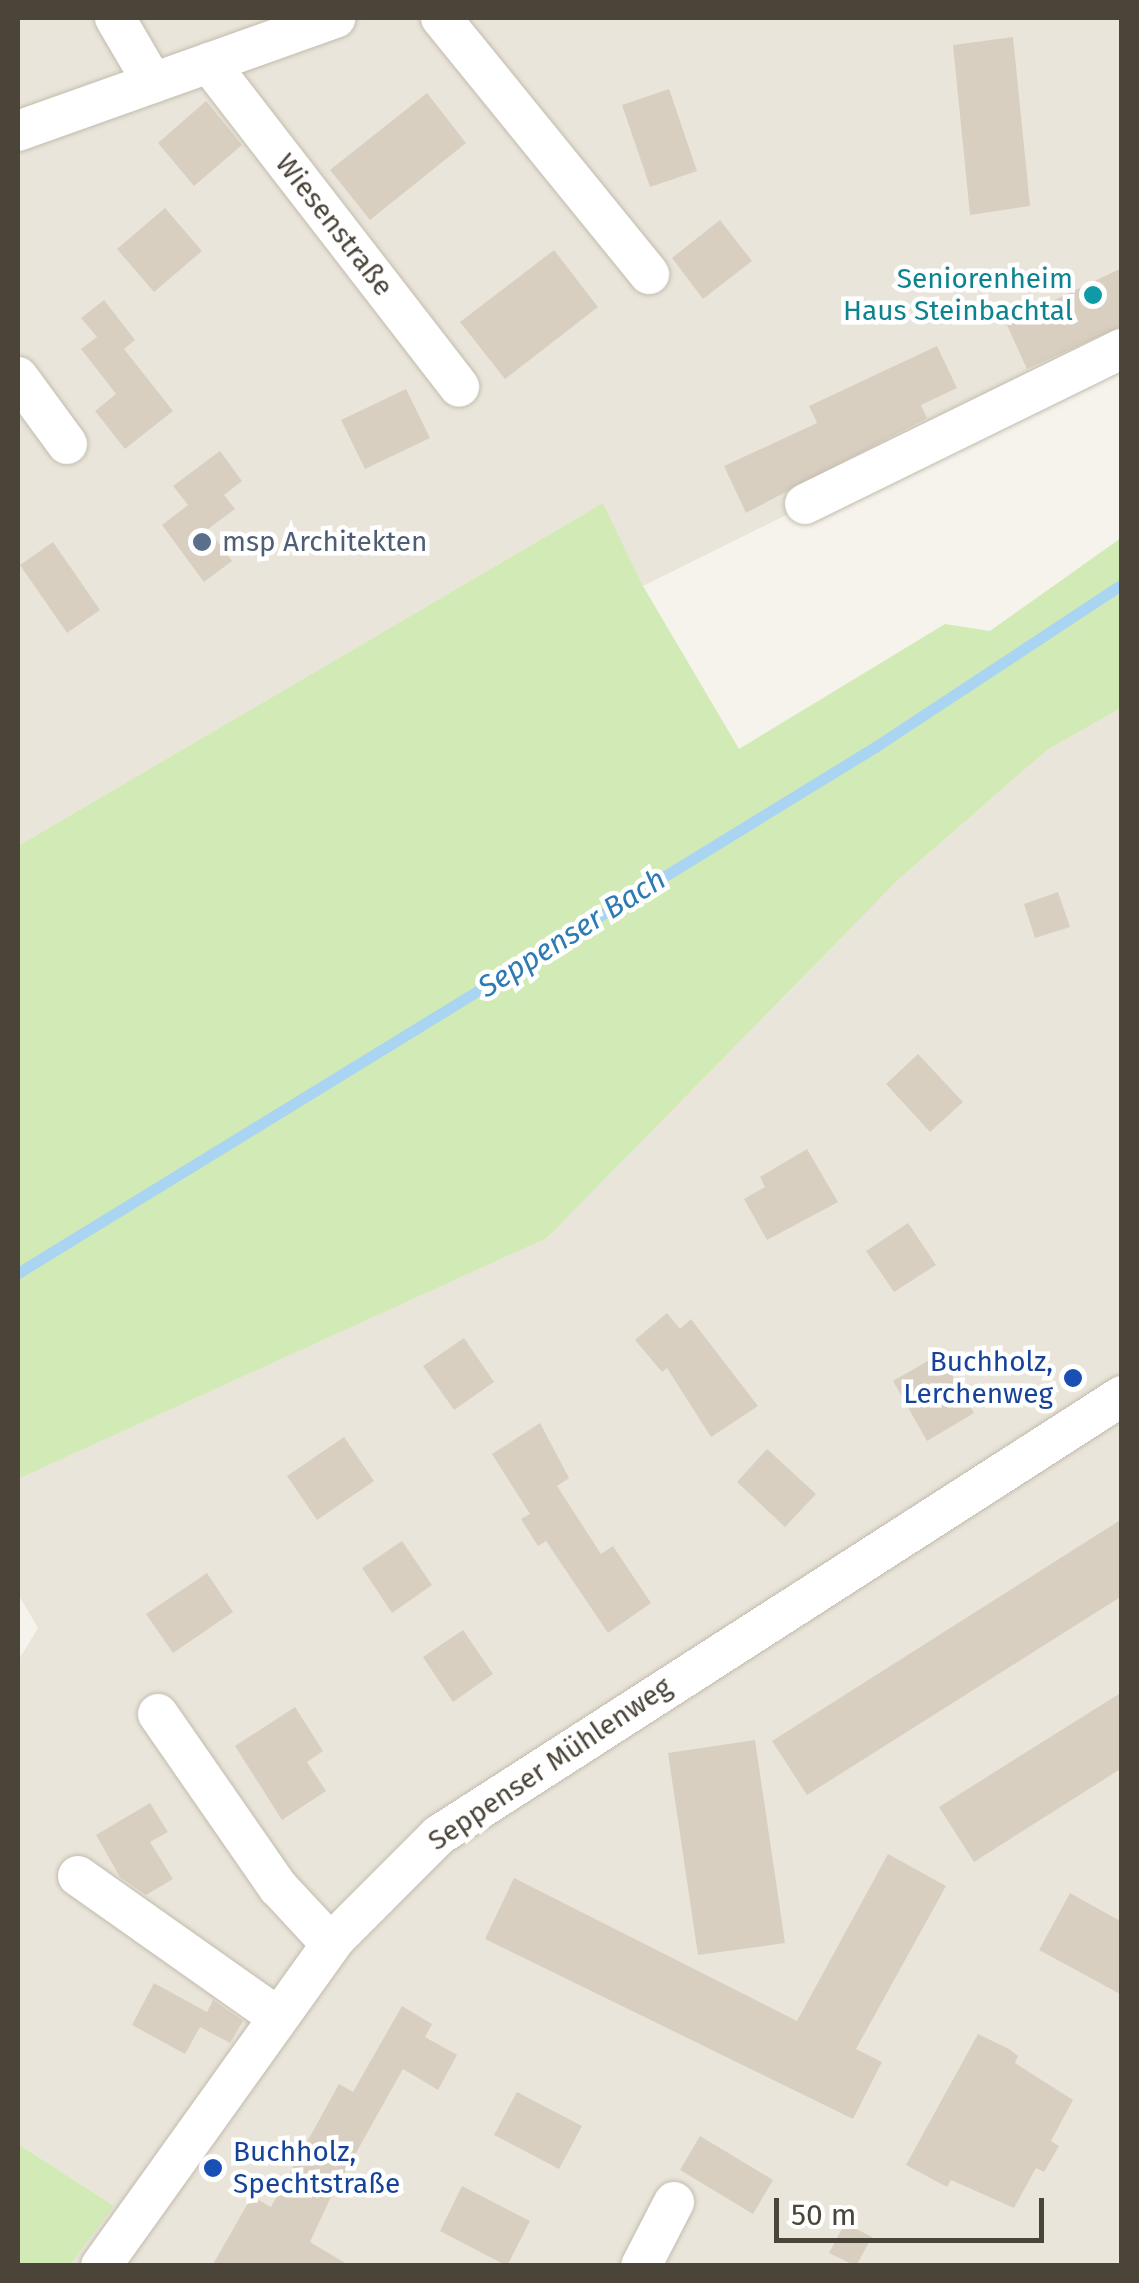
<!DOCTYPE html>
<meta charset="utf-8">
<style>
body{margin:0}
#map{position:relative;width:1139px;height:2283px;overflow:hidden;background:#f6f3ec;font-family:"Fira Sans",sans-serif}
div>[style]{position:absolute}
.residential>*{inset:0;background:#eae5da}
.green>*{inset:0;background:#d2eab5}
.stream>*{height:11px;margin:-5.5px;padding:0 5.5px;transform-origin:5.5px;border-radius:5.5px;background:#a9d4f2}
.building>*{inset:0;background:#d8cfc1}
.roads{filter:drop-shadow(0 0 2px #c2bbae) drop-shadow(0 0 2px #c2bbae)}
.minor>*{height:40px;margin:-20px;padding:0 20px;transform-origin:20px;border-radius:20px;background:#fff}
.dots>*{width:28px;height:28px;translate:-50% -50%;box-sizing:border-box;border:5px solid #fff;border-radius:50%}
span{translate:-50% -50%;white-space:nowrap;text-align:center;line-height:1.15;-webkit-text-stroke:9px #fff;paint-order:stroke}
.street-label{font-size:28px;color:#4b4439}
.culture-label{font-size:28px;color:#0d838f}
.right{translate:-100% -50%;text-align:right}
.service-label{font-size:28px;color:#4e5e75}
.left{translate:0 -50%;text-align:left}
.transit-label{font-size:28px;color:#164399}
.water-label{font-size:30px;color:#2e7ab2;font-style:italic}
.frame{position:absolute;inset:0;border:20px solid #4b4439;pointer-events:none}
.scale{position:absolute;left:774px;top:2198px;width:270px;height:45px;box-sizing:border-box;border:5px solid #4b4439;border-top:0;padding-left:12px;font-size:30px;line-height:35px;white-space:nowrap;color:#4b4439;-webkit-text-stroke:8px #fff;paint-order:stroke}
</style>
<div id="map">
<div class="residential">
<div style="clip-path:polygon(18px 18px,1121px 18px,1121px 349px,643px 586px,603px 503px,18px 846px)"></div>
<div style="clip-path:polygon(1121px 708px,1121px 2265px,70px 2265px,114px 2206px,18px 2144px,18px 1661px,38px 1628px,18px 1594px,18px 1479px,547px 1238px,899px 879px,1047px 750px)"></div>
</div>
<div class="green">
<div style="clip-path:polygon(603px 503px,643px 586px,739px 749px,945px 624px,990px 631px,1121px 538px,1121px 708px,1047px 750px,899px 879px,547px 1238px,18px 1479px,18px 846px)"></div>
<div style="clip-path:polygon(18px 2144px,114px 2206px,70px 2265px,18px 2265px)"></div>
</div>
<div class="stream">
<div style="left:18px;top:1273px;width:1006px;rotate:-31.54deg"></div>
<div style="left:875px;top:747px;width:296px;rotate:-33.4deg"></div>
</div>
<div class="building">
<div style="clip-path:polygon(1013px 37px,1030px 206px,970px 215px,953px 45px)"></div>
<div style="clip-path:polygon(669px 89px,697px 171px,650px 187px,622px 105px)"></div>
<div style="clip-path:polygon(427px 93px,466px 143px,370px 220px,330px 170px)"></div>
<div style="clip-path:polygon(206px 101px,242px 145px,194px 186px,158px 143px)"></div>
<div style="clip-path:polygon(165px 208px,202px 251px,154px 292px,117px 249px)"></div>
<div style="clip-path:polygon(720px 220px,752px 261px,703px 299px,672px 258px)"></div>
<div style="clip-path:polygon(554px 250px,598px 307px,505px 379px,460px 322px)"></div>
<div style="clip-path:polygon(1122px 268px,1122px 326px,1027px 369px,1006px 323px)"></div>
<div style="clip-path:polygon(104px 300px,135px 340px,124px 349px,173px 411px,125px 449px,95px 411px,116px 394px,81px 349px,97px 337px,81px 318px)"></div>
<div style="clip-path:polygon(937px 346px,957px 388px,921px 405px,927px 418px,746px 513px,724px 466px,817px 423px,809px 406px)"></div>
<div style="clip-path:polygon(406px 389px,430px 438px,365px 469px,341px 420px)"></div>
<div style="clip-path:polygon(220px 451px,242px 481px,224px 495px,235px 509px,208px 529px,232px 561px,204px 582px,162px 525px,188px 505px,173px 486px)"></div>
<div style="clip-path:polygon(53px 542px,100px 610px,67px 633px,20px 565px)"></div>
<div style="clip-path:polygon(1058px 892px,1070px 927px,1035px 938px,1024px 904px)"></div>
<div style="clip-path:polygon(918px 1054px,963px 1102px,930px 1132px,886px 1084px)"></div>
<div style="clip-path:polygon(807px 1149px,838px 1202px,767px 1240px,744px 1199px,765px 1187px,760px 1177px)"></div>
<div style="clip-path:polygon(908px 1223px,936px 1265px,894px 1292px,866px 1251px)"></div>
<div style="clip-path:polygon(667px 1313px,680px 1329px,691px 1319px,758px 1406px,711px 1437px,667px 1368px,662px 1372px,635px 1340px)"></div>
<div style="clip-path:polygon(464px 1338px,494px 1382px,454px 1410px,423px 1366px)"></div>
<div style="clip-path:polygon(940px 1354px,974px 1413px,927px 1441px,893px 1381px)"></div>
<div style="clip-path:polygon(540px 1423px,569px 1478px,557px 1486px,601px 1554px,613px 1546px,651px 1603px,608px 1633px,546px 1541px,538px 1546px,521px 1519px,530px 1514px,492px 1454px)"></div>
<div style="clip-path:polygon(344px 1437px,374px 1481px,317px 1520px,287px 1476px)"></div>
<div style="clip-path:polygon(767px 1449px,816px 1494px,785px 1527px,737px 1482px)"></div>
<div style="clip-path:polygon(1122px 1519px,1122px 1596px,807px 1795px,772px 1741px)"></div>
<div style="clip-path:polygon(402px 1541px,432px 1585px,392px 1613px,362px 1568px)"></div>
<div style="clip-path:polygon(207px 1573px,233px 1612px,173px 1653px,146px 1614px)"></div>
<div style="clip-path:polygon(463px 1630px,493px 1674px,453px 1702px,423px 1657px)"></div>
<div style="clip-path:polygon(1122px 1692px,1122px 1768px,974px 1862px,939px 1807px)"></div>
<div style="clip-path:polygon(295px 1707px,323px 1751px,307px 1762px,326px 1791px,282px 1820px,235px 1746px)"></div>
<div style="clip-path:polygon(755px 1740px,785px 1943px,698px 1955px,668px 1753px)"></div>
<div style="clip-path:polygon(150px 1803px,168px 1832px,150px 1842px,173px 1879px,146px 1895px,120px 1877px,96px 1835px)"></div>
<div style="clip-path:polygon(888px 1854px,946px 1886px,856px 2049px,882px 2062px,853px 2119px,485px 1939px,514px 1878px,797px 2021px)"></div>
<div style="clip-path:polygon(1070px 1893px,1122px 1922px,1122px 1995px,1039px 1950px)"></div>
<div style="clip-path:polygon(154px 1983px,207px 2012px,213px 2000px,243px 2021px,230px 2043px,200px 2027px,185px 2054px,132px 2025px)"></div>
<div style="clip-path:polygon(402px 2006px,432px 2024px,425px 2037px,457px 2055px,438px 2090px,403px 2069px,329px 2201px,310px 2242px,350px 2266px,212px 2266px,252px 2196px,271px 2207px,339px 2084px,353px 2092px)"></div>
<div style="clip-path:polygon(978px 2034px,1009px 2049px,1018px 2056px,1015px 2063px,1073px 2100px,1051px 2141px,1059px 2146px,1044px 2172px,1036px 2168px,1014px 2208px,951px 2180px,947px 2187px,906px 2165px)"></div>
<div style="clip-path:polygon(517px 2092px,582px 2126px,559px 2169px,494px 2135px)"></div>
<div style="clip-path:polygon(700px 2136px,773px 2180px,753px 2214px,680px 2170px)"></div>
<div style="clip-path:polygon(462px 2186px,530px 2221px,507px 2266px,440px 2231px)"></div>
<div style="clip-path:polygon(845px 2223px,872px 2237px,856px 2266px,829px 2253px)"></div>
</div>
<div class="roads">
<div class="minor">
<div style="left:115px;top:18px;width:75px;rotate:59.7deg"></div>
<div style="left:441px;top:18px;width:330px;rotate:50.9deg"></div>
<div style="left:209px;top:63px;width:409px;rotate:52.3deg"></div>
<div style="left:18px;top:131px;width:337px;rotate:-19.6deg"></div>
<div style="left:18px;top:377px;width:83px;rotate:53.8deg"></div>
<div style="left:805px;top:504px;width:353px;rotate:-26.1deg"></div>
<div style="left:158px;top:1714px;width:211px;rotate:55.3deg"></div>
<div style="left:278px;top:1887px;width:78px;rotate:47.1deg"></div>
<div style="left:78px;top:1876px;width:245px;rotate:35.2deg"></div>
<div style="left:101px;top:2266px;width:401px;rotate:-54.4deg"></div>
<div style="left:334px;top:1940px;width:148px;rotate:-45deg"></div>
<div style="left:439px;top:1835px;width:812px;rotate:-32.73deg"></div>
<div style="left:641px;top:2266px;width:72px;rotate:-62.7deg"></div>
</div>
</div>
<div class="dots">
<div style="left:1093px;top:295px;background:#0f9aa8"></div>
<div style="left:202px;top:542px;background:#5c6f8a"></div>
<div style="left:1073px;top:1378px;background:#1a4fb4"></div>
<div style="left:213px;top:2168px;background:#1a4fb4"></div>
</div>
<div class="street-label">
<span style="left:334px;top:225px;rotate:52deg">Wiesenstraße</span>
<span style="left:550px;top:1764px;rotate:-34deg">Seppenser Mühlenweg</span>
</div>
<div class="culture-label">
<span class="right" style="left:1073px;top:295px">Seniorenheim<br>Haus Steinbachtal</span>
</div>
<div class="service-label">
<span class="left" style="left:222px;top:542px">msp Architekten</span>
</div>
<div class="transit-label">
<span class="right" style="left:1053px;top:1378px">Buchholz,<br>Lerchenweg</span>
<span class="left" style="left:233px;top:2168px">Buchholz,<br>Spechtstraße</span>
</div>
<div class="water-label">
<span style="left:572px;top:933px;rotate:-32deg">Seppenser Bach</span>
</div>
<div class="frame"></div>
<div class="scale">50 m</div>
</div>
